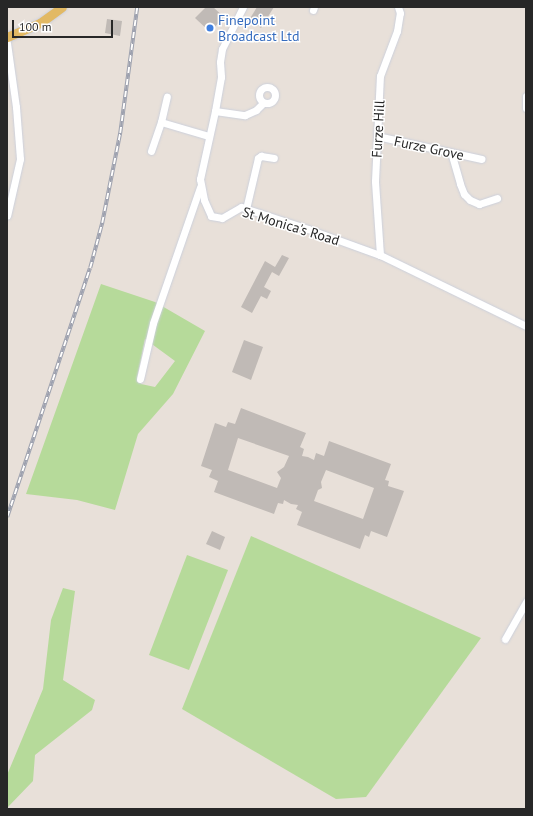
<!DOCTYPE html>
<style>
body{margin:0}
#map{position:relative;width:533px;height:816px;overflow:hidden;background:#e8e0d9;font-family:"PT Sans",sans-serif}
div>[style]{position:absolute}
.green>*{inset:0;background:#b6da9a}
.building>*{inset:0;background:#c0bab6}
.roads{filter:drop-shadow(0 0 1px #ccd0db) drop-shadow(0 0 1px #ccd0db)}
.minor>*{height:7px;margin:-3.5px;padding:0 3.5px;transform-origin:3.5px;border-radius:3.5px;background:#fff}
.minor>.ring{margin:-3.5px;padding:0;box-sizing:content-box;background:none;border:7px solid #fff;border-radius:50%}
.major>*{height:9px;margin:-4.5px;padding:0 4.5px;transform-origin:4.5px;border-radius:4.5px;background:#e2b964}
.rail>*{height:3.5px;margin-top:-1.75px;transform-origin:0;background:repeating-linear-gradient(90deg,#fff 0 6px,#9da1af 0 12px);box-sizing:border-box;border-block:1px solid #9da1af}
.dots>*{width:11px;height:11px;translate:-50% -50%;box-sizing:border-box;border:2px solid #fff;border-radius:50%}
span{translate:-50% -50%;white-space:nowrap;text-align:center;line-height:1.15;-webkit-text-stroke:3px #fff;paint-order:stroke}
.shop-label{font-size:14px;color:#366cbe}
.left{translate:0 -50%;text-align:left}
.street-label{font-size:14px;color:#272727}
.frame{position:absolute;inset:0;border:8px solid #272727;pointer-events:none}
.scale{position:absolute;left:12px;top:20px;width:101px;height:18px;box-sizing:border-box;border:2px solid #272727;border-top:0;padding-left:5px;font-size:12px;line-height:14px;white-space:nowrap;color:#272727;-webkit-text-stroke:3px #fff;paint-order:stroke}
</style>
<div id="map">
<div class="green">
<div style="clip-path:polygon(evenodd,101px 284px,155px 302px,205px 331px,173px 394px,138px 434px,115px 510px,77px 500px,26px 494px,101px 284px,145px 339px,175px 361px,155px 387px,141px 384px,137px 378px,145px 339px)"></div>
<div style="clip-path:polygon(251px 536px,481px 638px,366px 797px,336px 799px,182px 709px)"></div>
<div style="clip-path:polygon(187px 555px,228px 570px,189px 670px,149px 655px)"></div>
<div style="clip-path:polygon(63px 588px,75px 591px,63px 680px,95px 700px,92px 710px,35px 755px,33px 781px,7px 808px,7px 775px,43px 689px,51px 620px)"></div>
</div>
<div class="building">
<div style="clip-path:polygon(206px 7px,213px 7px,224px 17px,210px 32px,195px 18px)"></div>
<div style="clip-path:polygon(257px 7px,274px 7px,261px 28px,249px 20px)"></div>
<div style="clip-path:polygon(107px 19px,122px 21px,120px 36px,105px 33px)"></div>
<div style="clip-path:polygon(282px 255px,289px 258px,279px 276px,272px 272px,264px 287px,271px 291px,267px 299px,261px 296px,252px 313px,241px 307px,265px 261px,275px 267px)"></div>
<div style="clip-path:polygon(244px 340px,263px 347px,251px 380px,232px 372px)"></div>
<div style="clip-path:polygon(evenodd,241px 408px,306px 433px,300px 447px,304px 449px,302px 456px,308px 457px,314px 460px,316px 453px,324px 456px,329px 441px,391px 464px,385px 480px,389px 481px,388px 486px,404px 491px,387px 537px,371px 531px,369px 537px,365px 535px,360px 549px,297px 525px,302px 512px,296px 509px,298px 505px,291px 504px,284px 500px,283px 504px,278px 503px,274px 514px,214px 492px,218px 481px,209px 477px,212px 470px,201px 466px,215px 423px,226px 427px,228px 422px,235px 424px,241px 408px,238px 438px,289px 456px,284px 467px,277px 472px,281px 478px,277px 488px,228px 470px,238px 438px,241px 408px,326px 470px,374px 488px,363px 519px,314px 501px,318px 490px,322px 488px,321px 482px,326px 470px)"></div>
<div style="clip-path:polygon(212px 531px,225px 537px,220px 550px,206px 544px)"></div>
</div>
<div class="roads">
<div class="minor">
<div style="left:243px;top:7px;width:47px;rotate:116.6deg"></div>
<div style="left:222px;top:49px;width:13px;rotate:99deg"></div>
<div style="left:220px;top:62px;width:15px;rotate:86deg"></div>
<div style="left:221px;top:77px;width:35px;rotate:100deg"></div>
<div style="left:215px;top:111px;width:70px;rotate:102.4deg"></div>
<div style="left:200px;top:179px;width:21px;rotate:79deg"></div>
<div style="left:204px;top:200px;width:17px;rotate:66deg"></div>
<div style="left:211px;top:216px;width:11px;rotate:10deg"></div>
<div style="left:222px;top:218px;width:22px;rotate:-30deg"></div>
<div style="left:241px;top:207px;width:71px;rotate:18.2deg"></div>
<div style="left:308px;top:229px;width:77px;rotate:19.9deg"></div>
<div style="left:380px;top:255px;width:162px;rotate:25.9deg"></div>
<div style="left:313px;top:10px;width:3px;rotate:-72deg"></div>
<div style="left:7px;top:43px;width:65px;rotate:82deg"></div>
<div style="left:16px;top:107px;width:52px;rotate:85.6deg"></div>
<div style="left:20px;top:159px;width:58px;rotate:102.8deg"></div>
<div class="ring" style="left:259px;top:87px;width:9px;height:9px"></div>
<div style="left:526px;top:96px;width:12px;rotate:90deg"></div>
<div style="left:215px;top:111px;width:30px;rotate:8deg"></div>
<div style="left:245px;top:115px;width:12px;rotate:-24deg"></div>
<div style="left:256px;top:110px;width:10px;rotate:-45deg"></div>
<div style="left:161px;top:122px;width:26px;rotate:-77deg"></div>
<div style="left:377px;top:136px;width:107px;rotate:12.4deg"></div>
<div style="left:151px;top:151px;width:31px;rotate:-71deg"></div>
<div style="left:161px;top:122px;width:50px;rotate:16.3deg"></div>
<div style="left:451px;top:152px;width:33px;rotate:74deg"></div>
<div style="left:460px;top:184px;width:11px;rotate:68deg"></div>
<div style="left:464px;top:194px;width:8px;rotate:45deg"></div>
<div style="left:470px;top:200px;width:10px;rotate:24deg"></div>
<div style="left:479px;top:204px;width:19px;rotate:-18deg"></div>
<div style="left:246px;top:209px;width:52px;rotate:-76.8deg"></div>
<div style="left:258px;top:158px;width:4px;rotate:-34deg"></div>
<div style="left:261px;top:156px;width:13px;rotate:9deg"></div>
<div style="left:380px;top:255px;width:74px;rotate:-93.9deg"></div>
<div style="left:375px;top:181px;width:105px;rotate:-87.3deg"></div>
<div style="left:380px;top:76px;width:48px;rotate:-69.3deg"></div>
<div style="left:397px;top:31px;width:18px;rotate:-81deg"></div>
<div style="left:400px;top:13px;width:6px;rotate:-108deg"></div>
<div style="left:140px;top:379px;width:57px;rotate:-76.9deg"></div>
<div style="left:153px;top:323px;width:144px;rotate:-70.9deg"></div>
<div style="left:505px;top:639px;width:43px;rotate:-60.4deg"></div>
</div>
<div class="major">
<div style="left:7px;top:37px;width:36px;rotate:-23deg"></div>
<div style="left:40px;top:23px;width:27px;rotate:-36deg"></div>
</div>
</div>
<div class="rail">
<div style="left:7px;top:517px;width:262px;rotate:-71.6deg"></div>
<div style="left:90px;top:268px;width:47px;rotate:-75.1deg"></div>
<div style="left:102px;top:223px;width:92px;rotate:-78.7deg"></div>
<div style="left:120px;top:133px;width:127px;rotate:-82.3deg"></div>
</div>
<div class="dots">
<div style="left:210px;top:28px;background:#3f7fe0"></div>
</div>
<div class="shop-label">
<span class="left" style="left:218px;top:28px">Finepoint<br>Broadcast Ltd</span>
</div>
<div class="street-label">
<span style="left:378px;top:129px;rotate:-87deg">Furze Hill</span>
<span style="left:429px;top:148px;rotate:12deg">Furze Grove</span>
<span style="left:291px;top:226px;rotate:17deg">St Monica's Road</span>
</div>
<div class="frame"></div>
<div class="scale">100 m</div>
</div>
